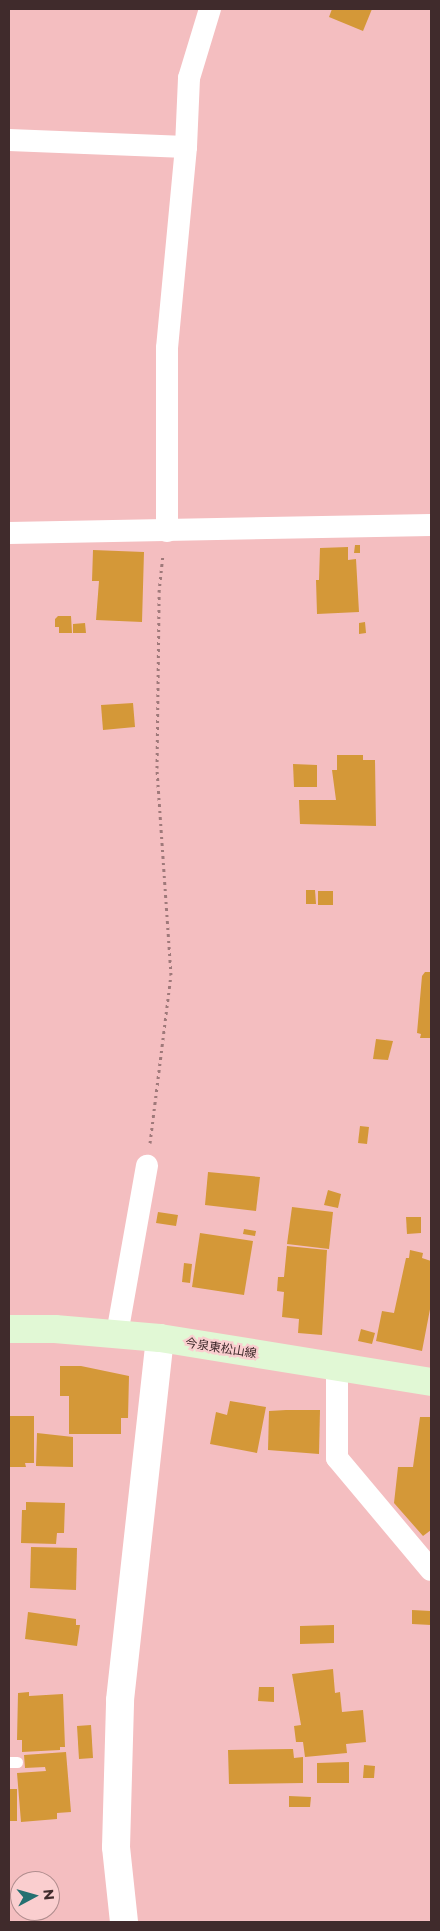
<!DOCTYPE html>
<meta charset="utf-8">
<style>
body{margin:0}
#map{position:relative;width:440px;height:1931px;overflow:hidden;background:#f4bec0;font-family:Montserrat,"Noto Sans JP",sans-serif}
div>[style]{position:absolute}
.building>*{inset:0;background:#d49838}
.path>*{height:3px;margin-top:-1.5px;transform-origin:0;background:repeating-linear-gradient(90deg,#9f797a 0 2.5px,transparent 0 6.5px)}
.service>*{height:11px;margin:-5.5px;padding:0 5.5px;transform-origin:5.5px;border-radius:5.5px;background:#fff}
.minor>*{height:22px;margin:-11px;padding:0 11px;transform-origin:11px;border-radius:11px;background:#fff}
.tertiary>*{height:28px;margin:-14px;padding:0 14px;transform-origin:14px;border-radius:14px;background:#fff}
.secondary>*{height:28px;margin:-14px;padding:0 14px;transform-origin:14px;border-radius:14px;background:#e1f8d5}
span{translate:-50% -50%;white-space:nowrap;text-align:center;line-height:1.15;-webkit-text-stroke:4.5px #facecf;paint-order:stroke}
.street-label{font-size:12px;color:#402b2c}
.frame{position:absolute;inset:0;border:10px solid #402b2c;pointer-events:none}
.north{position:absolute;left:10px;top:1871px;width:50px;height:50px;box-sizing:border-box;background:#facecf;border:1px solid #b08d8e;border-radius:50%;rotate:84deg;font-size:14px;font-weight:700;line-height:20px;text-align:center;color:#402b2c}
.north::after{content:'';display:block;margin:auto;width:18px;height:22px;background:#257071;clip-path:polygon(50% 0,100% 100%,50% 72%,0 100%)}
</style>
<div id="map">
<div class="building">
<div style="clip-path:polygon(332px 9px,372px 9px,363px 31px,329px 17px)"></div>
<div style="clip-path:polygon(355px 545px,360px 545px,360px 553px,354px 553px)"></div>
<div style="clip-path:polygon(348px 547px,348px 560px,356px 559px,359px 612px,317px 614px,316px 580px,319px 580px,320px 548px)"></div>
<div style="clip-path:polygon(93px 550px,144px 552px,142px 622px,96px 620px,99px 581px,92px 581px)"></div>
<div style="clip-path:polygon(58px 616px,71px 616px,72px 633px,59px 633px,59px 627px,55px 627px,55px 619px)"></div>
<div style="clip-path:polygon(365px 622px,366px 633px,359px 634px,359px 623px)"></div>
<div style="clip-path:polygon(85px 623px,86px 633px,73px 633px,73px 624px)"></div>
<div style="clip-path:polygon(133px 703px,135px 727px,103px 730px,101px 705px)"></div>
<div style="clip-path:polygon(337px 755px,363px 755px,363px 760px,375px 760px,376px 826px,300px 824px,299px 800px,336px 800px,332px 770px,337px 770px)"></div>
<div style="clip-path:polygon(293px 764px,317px 765px,317px 787px,294px 787px)"></div>
<div style="clip-path:polygon(306px 890px,315px 890px,316px 904px,306px 904px)"></div>
<div style="clip-path:polygon(318px 891px,333px 891px,333px 905px,318px 905px)"></div>
<div style="clip-path:polygon(425px 972px,431px 972px,431px 1038px,420px 1038px,421px 1034px,417px 1033px,422px 976px)"></div>
<div style="clip-path:polygon(376px 1039px,393px 1041px,388px 1060px,373px 1059px)"></div>
<div style="clip-path:polygon(360px 1126px,369px 1127px,367px 1144px,358px 1143px)"></div>
<div style="clip-path:polygon(208px 1172px,260px 1177px,256px 1211px,205px 1205px)"></div>
<div style="clip-path:polygon(328px 1190px,341px 1194px,338px 1208px,324px 1205px)"></div>
<div style="clip-path:polygon(292px 1207px,333px 1212px,329px 1249px,287px 1244px)"></div>
<div style="clip-path:polygon(158px 1212px,178px 1215px,176px 1226px,156px 1223px)"></div>
<div style="clip-path:polygon(406px 1217px,421px 1217px,421px 1233px,407px 1234px)"></div>
<div style="clip-path:polygon(244px 1229px,256px 1231px,255px 1236px,243px 1234px)"></div>
<div style="clip-path:polygon(200px 1233px,253px 1241px,244px 1295px,192px 1287px)"></div>
<div style="clip-path:polygon(287px 1246px,327px 1250px,322px 1335px,298px 1333px,299px 1319px,282px 1317px,284px 1292px,277px 1291px,278px 1277px,284px 1277px)"></div>
<div style="clip-path:polygon(410px 1250px,423px 1253px,422px 1258px,431px 1261px,431px 1304px,422px 1351px,376px 1341px,382px 1311px,394px 1313px,406px 1258px,409px 1258px)"></div>
<div style="clip-path:polygon(184px 1263px,192px 1264px,190px 1283px,182px 1282px)"></div>
<div style="clip-path:polygon(361px 1329px,375px 1333px,372px 1344px,358px 1341px)"></div>
<div style="clip-path:polygon(60px 1366px,81px 1366px,129px 1376px,128px 1418px,121px 1418px,121px 1434px,69px 1434px,69px 1396px,60px 1396px)"></div>
<div style="clip-path:polygon(230px 1401px,266px 1407px,257px 1453px,210px 1444px,216px 1412px,227px 1415px)"></div>
<div style="clip-path:polygon(286px 1410px,320px 1410px,319px 1454px,268px 1450px,269px 1411px)"></div>
<div style="clip-path:polygon(9px 1416px,34px 1416px,34px 1463px,25px 1463px,26px 1467px,9px 1467px)"></div>
<div style="clip-path:polygon(420px 1417px,431px 1417px,431px 1530px,423px 1536px,394px 1503px,398px 1467px,413px 1467px)"></div>
<div style="clip-path:polygon(37px 1433px,73px 1437px,73px 1467px,36px 1466px)"></div>
<div style="clip-path:polygon(26px 1502px,65px 1503px,64px 1533px,57px 1533px,56px 1544px,21px 1543px,22px 1510px,26px 1510px)"></div>
<div style="clip-path:polygon(31px 1547px,77px 1548px,76px 1590px,30px 1588px)"></div>
<div style="clip-path:polygon(412px 1610px,431px 1611px,431px 1625px,412px 1624px)"></div>
<div style="clip-path:polygon(28px 1612px,76px 1619px,76px 1625px,80px 1625px,77px 1646px,25px 1639px)"></div>
<div style="clip-path:polygon(334px 1625px,334px 1643px,300px 1644px,300px 1626px)"></div>
<div style="clip-path:polygon(333px 1669px,335px 1693px,340px 1692px,342px 1712px,363px 1710px,366px 1742px,346px 1744px,347px 1753px,305px 1757px,303px 1742px,296px 1742px,294px 1726px,301px 1725px,292px 1674px)"></div>
<div style="clip-path:polygon(259px 1687px,274px 1687px,274px 1702px,258px 1701px)"></div>
<div style="clip-path:polygon(29px 1692px,29px 1696px,63px 1694px,65px 1747px,60px 1747px,60px 1750px,22px 1752px,22px 1740px,17px 1740px,18px 1693px)"></div>
<div style="clip-path:polygon(91px 1725px,93px 1758px,79px 1759px,77px 1726px)"></div>
<div style="clip-path:polygon(293px 1749px,294px 1758px,303px 1757px,303px 1783px,229px 1784px,228px 1750px)"></div>
<div style="clip-path:polygon(66px 1752px,71px 1812px,57px 1813px,57px 1819px,21px 1822px,17px 1773px,46px 1771px,45px 1767px,25px 1768px,24px 1755px)"></div>
<div style="clip-path:polygon(349px 1762px,349px 1783px,317px 1783px,317px 1763px)"></div>
<div style="clip-path:polygon(364px 1765px,375px 1766px,374px 1778px,363px 1778px)"></div>
<div style="clip-path:polygon(9px 1789px,17px 1789px,17px 1821px,9px 1821px)"></div>
<div style="clip-path:polygon(289px 1796px,311px 1797px,310px 1807px,289px 1807px)"></div>
</div>
<div class="path">
<div style="left:150px;top:1143px;width:169px;rotate:-82.9deg"></div>
<div style="left:171px;top:975px;width:207px;rotate:-93.9deg"></div>
<div style="left:157px;top:768px;width:176px;rotate:-89.3deg"></div>
<div style="left:159px;top:592px;width:36px;rotate:-84deg"></div>
</div>
<div class="service">
<div style="left:9px;top:1762px;width:8px"></div>
</div>
<div class="minor">
<div style="left:9px;top:140px;width:177px;rotate:2.3deg"></div>
<div style="left:167px;top:531px;width:183px;rotate:-90deg"></div>
<div style="left:167px;top:348px;width:202px;rotate:-84.6deg"></div>
<div style="left:186px;top:147px;width:69px;rotate:-87.5deg"></div>
<div style="left:189px;top:78px;width:72px;rotate:-73.1deg"></div>
<div style="left:9px;top:533px;width:422px;rotate:-1.1deg"></div>
<div style="left:117px;top:1334px;width:171px;rotate:-79.9deg"></div>
<div style="left:337px;top:1367px;width:91px;rotate:90deg"></div>
<div style="left:337px;top:1458px;width:146px;rotate:50deg"></div>
</div>
<div class="tertiary">
<div style="left:124px;top:1922px;width:75px;rotate:-96.1deg"></div>
<div style="left:116px;top:1847px;width:147px;rotate:-88.4deg"></div>
<div style="left:120px;top:1700px;width:364px;rotate:-83.7deg"></div>
</div>
<div class="secondary">
<div style="left:9px;top:1329px;width:46px"></div>
<div style="left:55px;top:1329px;width:105px;rotate:4.9deg"></div>
<div style="left:160px;top:1338px;width:275px;rotate:9.2deg"></div>
</div>
<div class="street-label">
<span style="left:221px;top:1348px;rotate:9deg">今泉東松山線</span>
</div>
<div class="frame"></div>
<div class="north">N</div>
</div>
